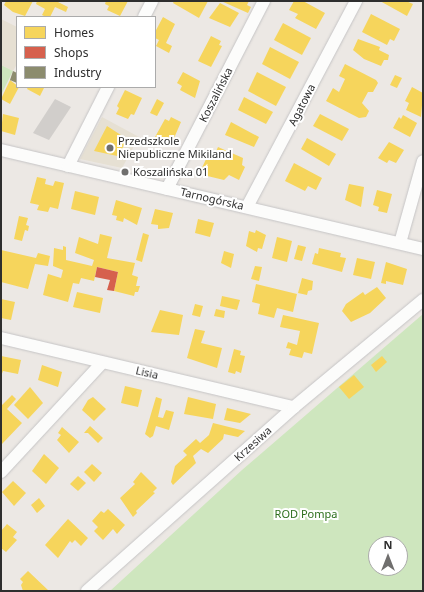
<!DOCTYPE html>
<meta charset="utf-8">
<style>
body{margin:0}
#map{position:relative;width:424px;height:592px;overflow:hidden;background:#ece8e4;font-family:"Noto Sans",sans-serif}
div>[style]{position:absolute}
.education>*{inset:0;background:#e6e0d3}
.green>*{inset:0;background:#cee6be}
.homes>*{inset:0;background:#f6d55c}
.shops>*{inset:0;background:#d6604d}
.industry>*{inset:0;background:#8c8c6e}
.building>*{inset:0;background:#d1cecb}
.roads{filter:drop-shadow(0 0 1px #c5c4c5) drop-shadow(0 0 1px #c5c4c5)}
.minor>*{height:12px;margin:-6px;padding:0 6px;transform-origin:6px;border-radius:6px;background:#fcfcfb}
.dots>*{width:11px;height:11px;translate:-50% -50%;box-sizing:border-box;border:2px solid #fff;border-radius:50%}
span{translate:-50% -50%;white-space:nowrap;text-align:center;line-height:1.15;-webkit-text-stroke:4px #fff;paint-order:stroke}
.street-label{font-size:11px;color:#2e2e2e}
.poi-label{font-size:11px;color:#2e2e2e}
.left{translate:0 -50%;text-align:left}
.park-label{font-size:11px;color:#2c6e1b}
.frame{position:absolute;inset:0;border:2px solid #2e2e2e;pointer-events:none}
.legend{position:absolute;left:16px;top:16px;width:140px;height:72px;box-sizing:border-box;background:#fff;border:1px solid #ababab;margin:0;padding:5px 7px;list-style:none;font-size:12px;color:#2e2e2e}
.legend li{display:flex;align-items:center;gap:8px;height:20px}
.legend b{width:20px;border:1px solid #ababab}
.north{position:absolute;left:368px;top:536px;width:40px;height:40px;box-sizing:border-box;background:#fff;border:1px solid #ababab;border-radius:50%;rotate:0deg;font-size:11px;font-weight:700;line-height:16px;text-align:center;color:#2e2e2e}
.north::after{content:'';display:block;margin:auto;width:14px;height:18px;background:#706f6e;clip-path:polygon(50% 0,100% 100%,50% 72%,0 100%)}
</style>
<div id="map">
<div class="education">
<div style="clip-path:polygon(1px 19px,17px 27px,17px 64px,13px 71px,1px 65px)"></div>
<div style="clip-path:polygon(102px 117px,139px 137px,122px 168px,80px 159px)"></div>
</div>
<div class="green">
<div style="clip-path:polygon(1px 65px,13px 71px,1px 95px)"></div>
<div style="clip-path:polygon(evenodd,423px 314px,423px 591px,110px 591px,242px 470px,423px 314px,376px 544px,400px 544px,400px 568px,376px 568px,376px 544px)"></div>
</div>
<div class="homes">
<div style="clip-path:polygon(6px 1px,33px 1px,25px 16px,13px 12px,4px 5px)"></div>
<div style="clip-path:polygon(37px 1px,56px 1px,68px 7px,66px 12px,55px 7px,50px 17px,46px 17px,42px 15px,45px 9px,36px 4px)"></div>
<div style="clip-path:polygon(106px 1px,128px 1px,120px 16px,107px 10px,109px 6px,105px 4px)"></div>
<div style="clip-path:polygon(174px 1px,208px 1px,199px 18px,173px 3px)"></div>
<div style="clip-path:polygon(221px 1px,249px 1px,247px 5px,251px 7px,248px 13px)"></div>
<div style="clip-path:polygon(294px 1px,303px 1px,325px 13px,316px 29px,295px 18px,298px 14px,289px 10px)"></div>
<div style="clip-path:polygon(380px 1px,406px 1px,413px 4px,407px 16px)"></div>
<div style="clip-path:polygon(220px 3px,239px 13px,230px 27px,209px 18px)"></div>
<div style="clip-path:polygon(371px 14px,400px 29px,394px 41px,390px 39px,387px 45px,362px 32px)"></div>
<div style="clip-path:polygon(163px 17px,175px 24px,166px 43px,172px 46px,169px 53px,156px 46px,159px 40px,155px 38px,155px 32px)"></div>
<div style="clip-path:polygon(283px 23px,311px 38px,302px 55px,274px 40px)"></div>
<div style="clip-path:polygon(211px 36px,221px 41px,219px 45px,222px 46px,211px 67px,198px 61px)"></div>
<div style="clip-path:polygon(358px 39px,380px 47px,379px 50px,389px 55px,388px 60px,384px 60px,381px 66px,364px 59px,353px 50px)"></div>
<div style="clip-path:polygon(270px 47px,299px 62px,290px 79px,262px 64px)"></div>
<div style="clip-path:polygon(345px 64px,376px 80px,378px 83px,373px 92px,368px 92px,362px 103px,369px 111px,366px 117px,359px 118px,326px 101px,333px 88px,339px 92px,345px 79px,339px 76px)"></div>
<div style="clip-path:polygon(183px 72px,200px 81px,195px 98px,180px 90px,182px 86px,177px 83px)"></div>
<div style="clip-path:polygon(257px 72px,286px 87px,276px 106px,248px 91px)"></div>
<div style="clip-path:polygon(395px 75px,402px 78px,397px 88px,390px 85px)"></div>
<div style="clip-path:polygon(10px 80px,19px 87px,10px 104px,1px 99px)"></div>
<div style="clip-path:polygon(28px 87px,43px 87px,44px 88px,40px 96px,27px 89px)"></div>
<div style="clip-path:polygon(412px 87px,423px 93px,421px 117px,406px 110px,409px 103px,405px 101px)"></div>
<div style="clip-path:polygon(125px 90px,142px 98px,134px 115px,131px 114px,128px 119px,116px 114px,119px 108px,117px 106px)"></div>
<div style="clip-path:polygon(244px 97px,273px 112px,266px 124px,238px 110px)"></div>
<div style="clip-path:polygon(157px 99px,164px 103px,157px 116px,150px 113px)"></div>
<div style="clip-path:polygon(3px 114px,19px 118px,15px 135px,1px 131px)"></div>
<div style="clip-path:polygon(320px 114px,349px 129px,342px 141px,313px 126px)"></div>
<div style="clip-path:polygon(403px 115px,417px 123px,410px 137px,393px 128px,399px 117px,401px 119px)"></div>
<div style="clip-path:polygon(171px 117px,181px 122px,171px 145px,155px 137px,165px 119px,169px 121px)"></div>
<div style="clip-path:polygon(231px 122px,259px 137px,254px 147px,225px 135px)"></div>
<div style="clip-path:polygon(107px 126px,127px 139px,122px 149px,125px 151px,122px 157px,94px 151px)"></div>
<div style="clip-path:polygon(307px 138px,336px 154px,329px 166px,301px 149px)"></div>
<div style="clip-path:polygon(389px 142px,404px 150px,396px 163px,389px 160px,387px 163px,378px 158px)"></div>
<div style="clip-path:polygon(218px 147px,243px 158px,242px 165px,245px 167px,239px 180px,229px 175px,224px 180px,199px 174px,208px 155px,213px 158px)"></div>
<div style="clip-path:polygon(294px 163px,322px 178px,316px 190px,308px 186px,305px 191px,285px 181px)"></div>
<div style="clip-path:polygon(37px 177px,46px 179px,45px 184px,53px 186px,55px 181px,64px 183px,58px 209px,50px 207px,48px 212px,37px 210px,39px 205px,30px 203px)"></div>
<div style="clip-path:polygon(349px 184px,364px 187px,361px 207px,345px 200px)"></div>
<div style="clip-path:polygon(377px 190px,392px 194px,387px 213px,378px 211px,379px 207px,373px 205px)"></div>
<div style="clip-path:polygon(75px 191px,99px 197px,95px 215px,71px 209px)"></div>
<div style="clip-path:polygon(116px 200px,142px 208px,137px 225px,124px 218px,123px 222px,116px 220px,117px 216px,112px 215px)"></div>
<div style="clip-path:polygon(155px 209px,173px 213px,169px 228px,158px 229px,158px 225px,151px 224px)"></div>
<div style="clip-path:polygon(19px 216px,28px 218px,26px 225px,29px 226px,28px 231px,25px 230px,22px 241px,14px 239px)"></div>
<div style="clip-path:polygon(198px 219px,214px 223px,210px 237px,195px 233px)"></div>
<div style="clip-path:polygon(256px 230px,266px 235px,262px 249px,258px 248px,257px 252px,246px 246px,249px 231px,255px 233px)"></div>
<div style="clip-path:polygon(143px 233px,149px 235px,142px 262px,136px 260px)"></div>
<div style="clip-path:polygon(100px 234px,112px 237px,107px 258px,135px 263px,132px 275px,138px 277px,136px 286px,140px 286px,138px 292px,135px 292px,134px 296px,114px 291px,118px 272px,97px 267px,94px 281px,81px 278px,79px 284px,73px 283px,68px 302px,43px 295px,48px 274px,61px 278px,63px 270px,53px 266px,54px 248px,63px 250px,63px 246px,66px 247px,66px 260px,92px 266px,94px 260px,75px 253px,79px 237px,98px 244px)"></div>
<div style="clip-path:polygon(277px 237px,292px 241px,287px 262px,272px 258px)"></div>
<div style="clip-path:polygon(298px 245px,306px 247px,302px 261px,294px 259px)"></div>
<div style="clip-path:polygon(319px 248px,341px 253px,340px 257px,346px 258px,342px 272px,312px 264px,315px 253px,318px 254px)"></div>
<div style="clip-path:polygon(1px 250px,36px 258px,38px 253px,50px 256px,48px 266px,35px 264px,28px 289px,1px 282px)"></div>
<div style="clip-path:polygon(224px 251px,234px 254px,231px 268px,221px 263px)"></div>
<div style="clip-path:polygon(357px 258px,375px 262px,371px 279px,353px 275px)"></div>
<div style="clip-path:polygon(386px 262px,407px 269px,403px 285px,386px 281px,386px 284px,381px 283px)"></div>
<div style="clip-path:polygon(255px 266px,262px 267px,259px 281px,251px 279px)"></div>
<div style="clip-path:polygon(302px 278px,313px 281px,312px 290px,308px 291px,307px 295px,298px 293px)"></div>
<div style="clip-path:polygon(256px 284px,297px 294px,293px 312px,277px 308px,274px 318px,258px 314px,260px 304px,252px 302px)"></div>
<div style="clip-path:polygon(377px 287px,386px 298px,370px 313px,351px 322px,342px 311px,346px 304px,363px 292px,365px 295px)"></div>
<div style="clip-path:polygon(77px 292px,103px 298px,100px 313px,73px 307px)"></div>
<div style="clip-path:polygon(222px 296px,240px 300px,237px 310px,220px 306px)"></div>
<div style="clip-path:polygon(1px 299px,15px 302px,11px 320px,1px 318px)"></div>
<div style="clip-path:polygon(195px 304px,203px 306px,200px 317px,192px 315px)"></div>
<div style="clip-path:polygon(216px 309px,225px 311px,224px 318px,214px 316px)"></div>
<div style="clip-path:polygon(160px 310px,183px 315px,179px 335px,151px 332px)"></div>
<div style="clip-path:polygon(283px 315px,319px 323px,312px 354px,304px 352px,302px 358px,289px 355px,291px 349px,286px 348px,288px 342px,297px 345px,300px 331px,280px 327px)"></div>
<div style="clip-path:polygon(195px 329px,205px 331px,201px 343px,222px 348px,217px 368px,187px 358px)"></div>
<div style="clip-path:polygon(234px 349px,241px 351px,240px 355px,245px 356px,241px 373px,236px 371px,235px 374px,228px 372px)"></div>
<div style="clip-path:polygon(1px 356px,21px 360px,18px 374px,3px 371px,1px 376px)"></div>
<div style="clip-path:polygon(382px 356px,387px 362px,376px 372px,371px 365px)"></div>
<div style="clip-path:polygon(42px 365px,62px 372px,58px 387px,38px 380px)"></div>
<div style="clip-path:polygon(354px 375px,364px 387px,349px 399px,339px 387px)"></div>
<div style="clip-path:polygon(125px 386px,142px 390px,138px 407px,121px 403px)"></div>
<div style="clip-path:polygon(30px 387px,43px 403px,28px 419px,14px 405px)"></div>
<div style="clip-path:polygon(12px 395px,16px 399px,7px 409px,22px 423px,2px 444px,1px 406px)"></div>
<div style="clip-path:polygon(93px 397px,106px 409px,94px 421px,82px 410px,88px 400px)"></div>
<div style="clip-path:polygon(156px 397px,162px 399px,158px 417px,163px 418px,166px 410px,174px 412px,169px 430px,156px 426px,153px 436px,150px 438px,145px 434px)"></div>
<div style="clip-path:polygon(188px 397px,216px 404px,213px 419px,184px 414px)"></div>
<div style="clip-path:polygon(227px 408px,251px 414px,240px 423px,224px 420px)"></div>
<div style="clip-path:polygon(213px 423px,245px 431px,238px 437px,224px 434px,223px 439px,208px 453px,201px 449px,193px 456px,196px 463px,173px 485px,171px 482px,175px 466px,187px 455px,183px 451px,196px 439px,200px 443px,209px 435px)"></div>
<div style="clip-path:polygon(90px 426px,103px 438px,98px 443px,88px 433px,84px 433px)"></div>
<div style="clip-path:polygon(62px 427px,79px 442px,69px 453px,57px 440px,61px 435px,58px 433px)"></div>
<div style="clip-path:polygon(44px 454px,59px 468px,46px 484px,32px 471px)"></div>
<div style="clip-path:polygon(92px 464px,102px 473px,94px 482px,84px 472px)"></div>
<div style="clip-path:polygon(141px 472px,157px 488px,153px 492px,155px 493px,136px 511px,137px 513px,133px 517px,120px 498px,135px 484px,133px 482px)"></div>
<div style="clip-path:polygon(78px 476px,86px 483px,78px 491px,70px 484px)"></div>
<div style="clip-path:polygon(13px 481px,26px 493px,14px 506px,2px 492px)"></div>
<div style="clip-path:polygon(39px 498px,45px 506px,37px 513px,31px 505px)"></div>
<div style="clip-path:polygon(108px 509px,125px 525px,117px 534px,113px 529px,103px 540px,94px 531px,98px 527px,92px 521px,101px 511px,104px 513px)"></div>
<div style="clip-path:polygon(68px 519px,88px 538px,81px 546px,75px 540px,72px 543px,70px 541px,58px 558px,45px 545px)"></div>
<div style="clip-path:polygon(7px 524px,17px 532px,13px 537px,17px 540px,6px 552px,1px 548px,1px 531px)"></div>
<div style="clip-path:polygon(28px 571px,49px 591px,23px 591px,21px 585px,23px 582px,20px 579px)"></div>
</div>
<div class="shops">
<div style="clip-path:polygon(97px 267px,118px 272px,114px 291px,107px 290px,110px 280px,95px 277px)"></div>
</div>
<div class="industry">
<div style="clip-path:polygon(13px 71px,17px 73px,17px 83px,10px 80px,9px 83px)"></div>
</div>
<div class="building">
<div style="clip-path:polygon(55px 99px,71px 107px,49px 140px,33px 133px)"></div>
</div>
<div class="roads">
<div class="minor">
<div style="left:144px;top:17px;width:18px;rotate:-63deg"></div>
<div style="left:1px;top:150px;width:433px;rotate:13.2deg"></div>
<div style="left:68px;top:166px;width:89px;rotate:-63.1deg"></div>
<div style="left:167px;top:189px;width:212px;rotate:-62.7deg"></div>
<div style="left:247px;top:207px;width:233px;rotate:-62.1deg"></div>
<div style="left:400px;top:243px;width:85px;rotate:-74.3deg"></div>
<div style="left:1px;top:338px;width:301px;rotate:13.3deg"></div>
<div style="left:1px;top:472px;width:149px;rotate:-47.2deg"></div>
<div style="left:87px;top:591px;width:277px;rotate:-41.6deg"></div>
<div style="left:294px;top:407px;width:168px;rotate:-39.7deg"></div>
</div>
</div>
<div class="dots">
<div style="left:110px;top:148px;background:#706f6e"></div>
<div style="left:125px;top:172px;background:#706f6e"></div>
</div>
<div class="street-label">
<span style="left:216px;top:95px;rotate:-63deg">Koszalińska</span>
<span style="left:302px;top:105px;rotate:-63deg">Agatowa</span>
<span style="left:212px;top:199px;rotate:13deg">Tarnogórska</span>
<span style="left:147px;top:373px;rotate:13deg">Lisia</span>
<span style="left:253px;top:444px;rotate:-42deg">Krzesiwa</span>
</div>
<div class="poi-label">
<span class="left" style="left:118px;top:148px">Przedszkole<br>Niepubliczne Mikiland</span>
<span class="left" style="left:133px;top:172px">Koszalińska 01</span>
</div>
<div class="park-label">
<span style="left:306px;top:514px">ROD Pompa</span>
</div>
<div class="frame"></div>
<ul class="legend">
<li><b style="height:11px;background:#f6d55c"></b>Homes</li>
<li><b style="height:11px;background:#d6604d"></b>Shops</li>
<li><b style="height:11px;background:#8c8c6e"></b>Industry</li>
</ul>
<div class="north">N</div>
</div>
